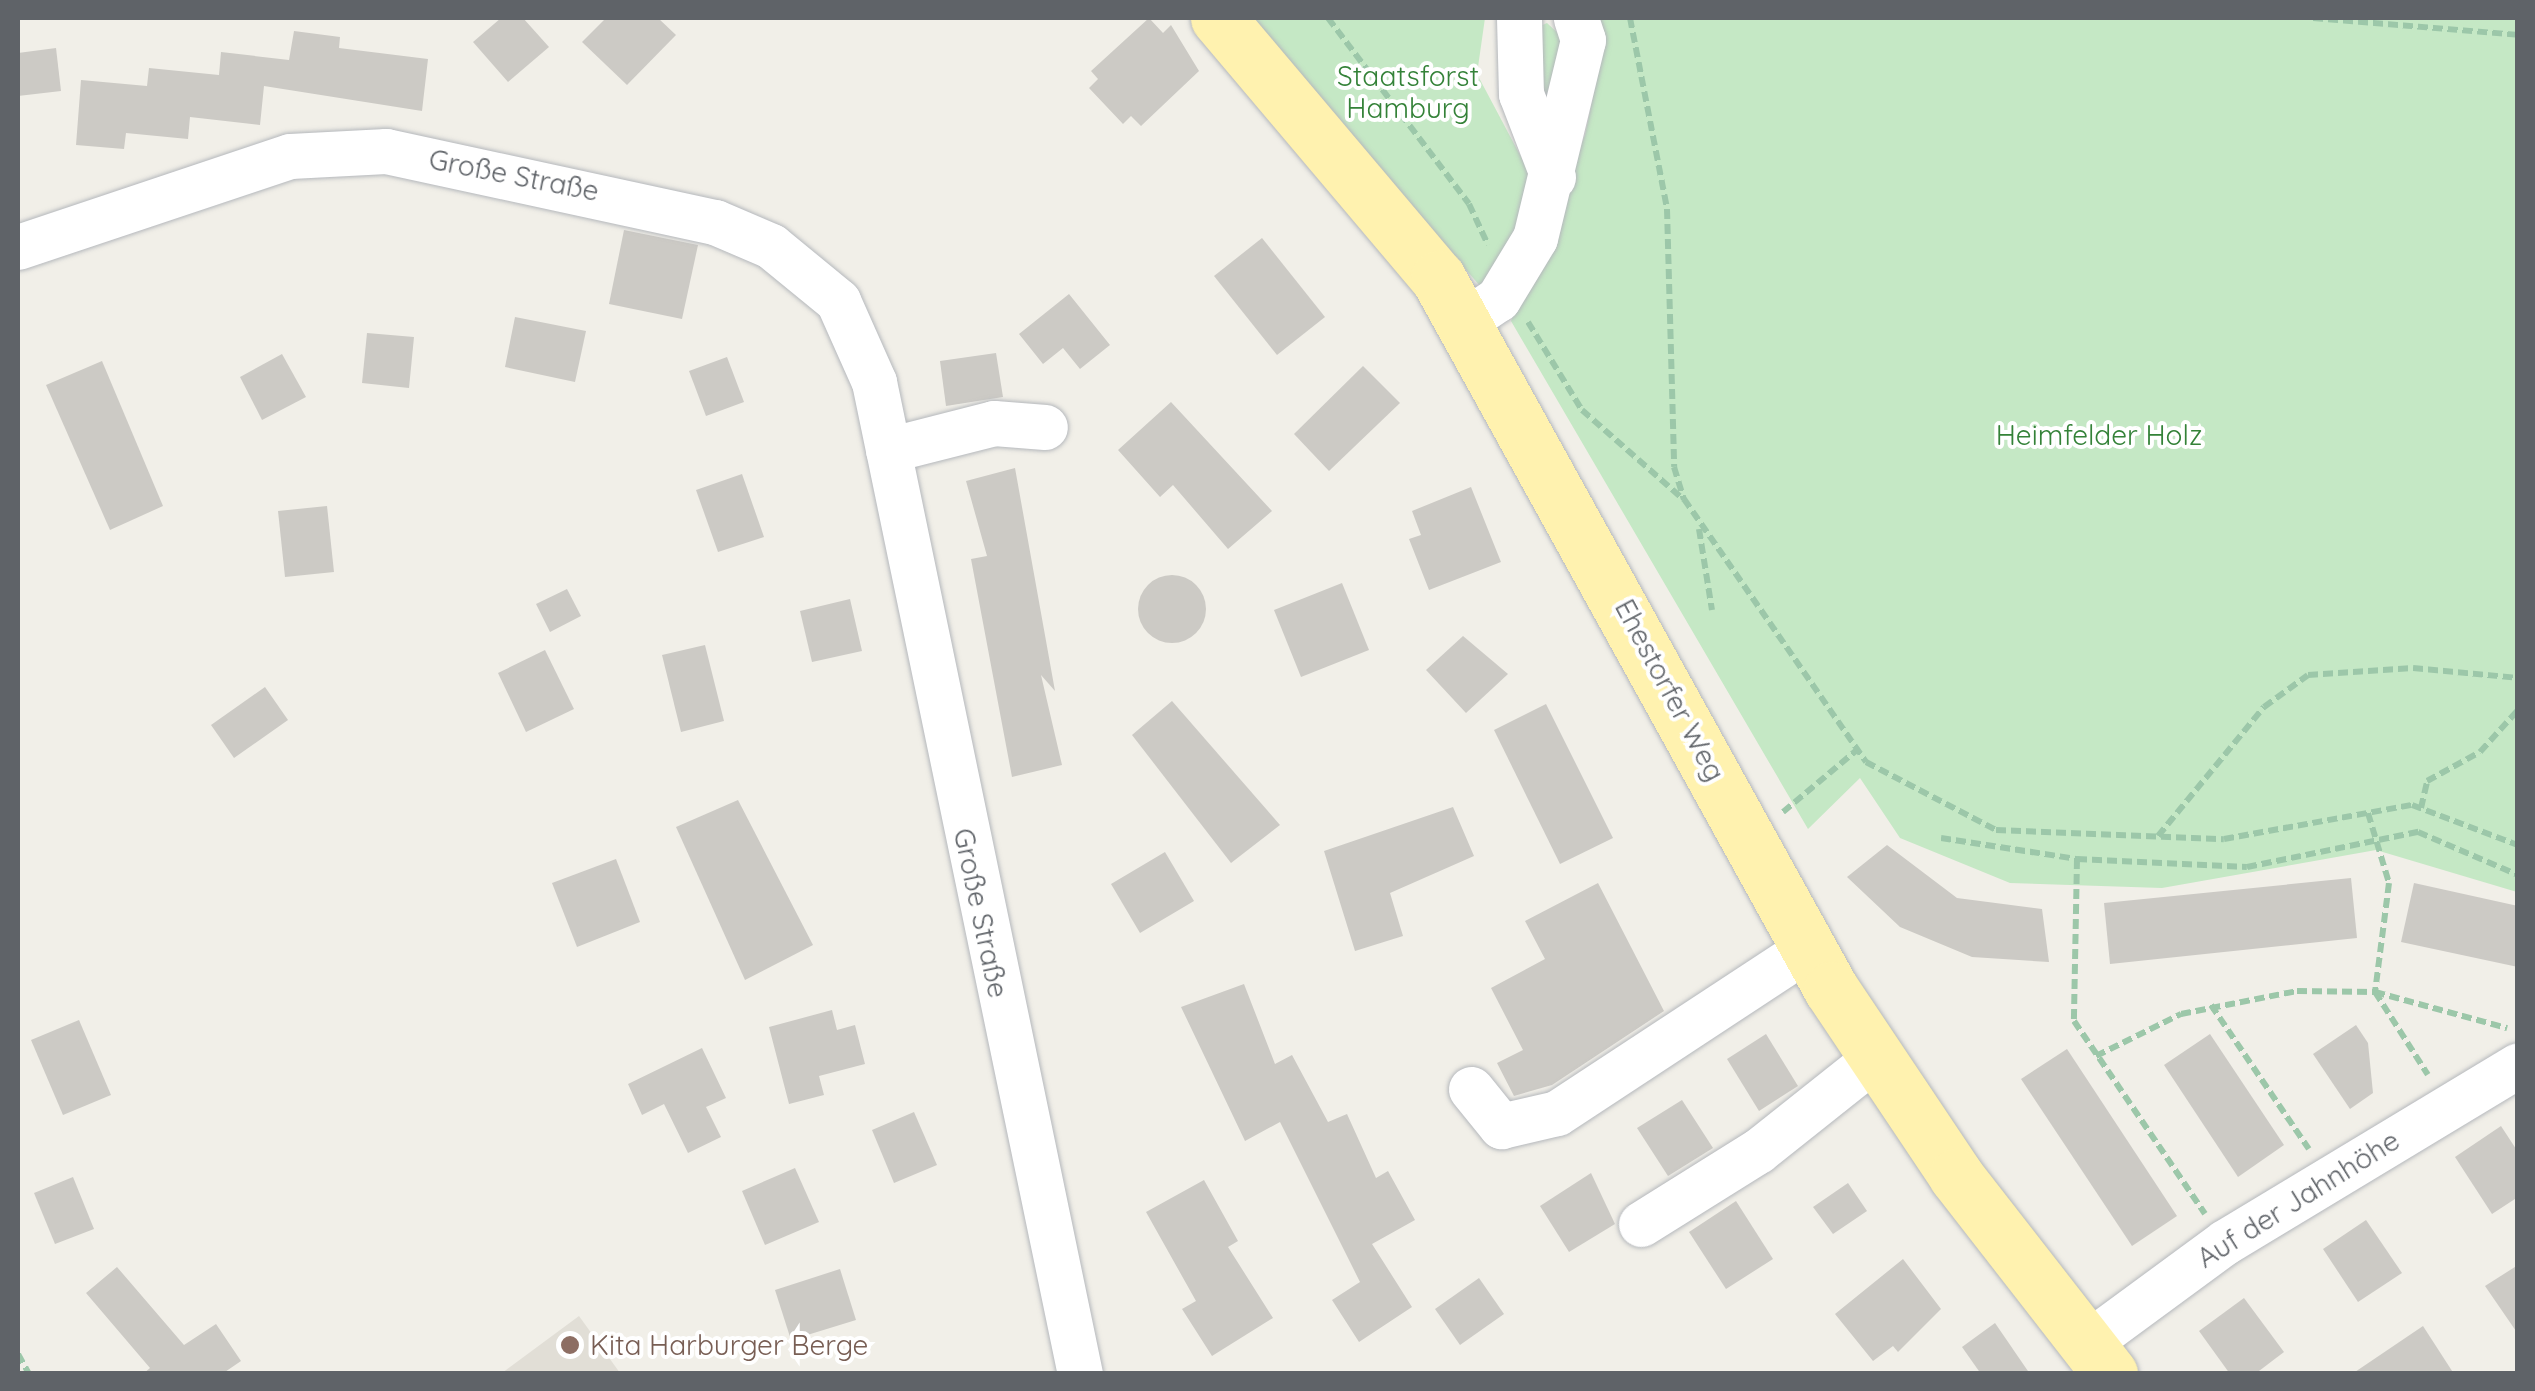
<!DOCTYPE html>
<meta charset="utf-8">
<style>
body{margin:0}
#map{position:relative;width:2535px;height:1391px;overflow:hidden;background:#f1efe8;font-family:Quicksand,sans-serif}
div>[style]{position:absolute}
.education>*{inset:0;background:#e1ded6}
.green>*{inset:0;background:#c5e8c5}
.building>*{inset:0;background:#cccac5}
.round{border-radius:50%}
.path>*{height:6px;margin-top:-3px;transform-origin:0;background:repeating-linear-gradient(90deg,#9cc7a9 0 10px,transparent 0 15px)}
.roads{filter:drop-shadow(0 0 2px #b5b8bc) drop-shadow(0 0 2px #b5b8bc)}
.minor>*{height:45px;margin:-22.5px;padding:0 22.5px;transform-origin:22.5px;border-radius:22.5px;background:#fff}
.major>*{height:55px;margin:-27.5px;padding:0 27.5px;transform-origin:27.5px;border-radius:27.5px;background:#fff2af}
.dots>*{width:28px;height:28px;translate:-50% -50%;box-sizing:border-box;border:5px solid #fff;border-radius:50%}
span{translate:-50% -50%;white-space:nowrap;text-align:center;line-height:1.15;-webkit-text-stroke:8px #fff;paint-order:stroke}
.park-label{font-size:28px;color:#348238}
.street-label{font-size:28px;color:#5f6368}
.education-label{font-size:28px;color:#785e54}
.left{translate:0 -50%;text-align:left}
.frame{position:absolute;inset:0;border:20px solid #5f6368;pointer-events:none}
</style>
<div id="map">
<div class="education">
<div style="clip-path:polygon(579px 1316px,620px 1373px,502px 1373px)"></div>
</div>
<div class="green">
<div style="clip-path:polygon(1248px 18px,1485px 18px,1477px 74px,1529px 172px,1510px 251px,1480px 286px)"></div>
<div style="clip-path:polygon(1592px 18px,2517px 18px,2517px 892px,2376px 850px,2162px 888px,2010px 883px,1900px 838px,1860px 778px,1808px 829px,1511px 321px,1585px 135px,1599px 68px)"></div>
<div style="clip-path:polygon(1547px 23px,1561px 36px,1563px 94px,1543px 109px,1538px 27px)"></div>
</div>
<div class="building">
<div style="clip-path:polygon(501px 18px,523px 18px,549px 47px,508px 82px,473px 42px)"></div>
<div style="clip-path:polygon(606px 18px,658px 18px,676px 35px,627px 85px,582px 42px)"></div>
<div style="clip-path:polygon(1149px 18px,1163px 33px,1171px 25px,1199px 71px,1141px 126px,1131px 116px,1123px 124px,1089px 88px,1098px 79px,1091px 71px)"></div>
<div style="clip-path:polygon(294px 31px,340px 37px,339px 48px,428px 59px,422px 111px,264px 86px,260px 125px,190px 117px,188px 139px,126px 133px,124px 149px,76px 145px,81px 80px,147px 86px,149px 68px,219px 75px,221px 52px,289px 60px)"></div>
<div style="clip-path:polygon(56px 48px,61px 91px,18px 96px,18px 53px)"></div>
<div style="clip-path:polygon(624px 230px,698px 245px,682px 319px,609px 304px)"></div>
<div style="clip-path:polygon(1262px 238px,1325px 317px,1277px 355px,1214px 276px)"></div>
<div style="clip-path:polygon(1069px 294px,1110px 345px,1080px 369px,1063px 348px,1043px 364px,1019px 334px)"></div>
<div style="clip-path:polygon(515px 317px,586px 331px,575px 382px,505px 367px)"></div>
<div style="clip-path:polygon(367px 333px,414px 337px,409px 388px,362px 383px)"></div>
<div style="clip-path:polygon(996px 353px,1003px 397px,946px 406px,940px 361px)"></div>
<div style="clip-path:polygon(282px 354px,306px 397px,262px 420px,240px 377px)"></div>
<div style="clip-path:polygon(727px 357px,744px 402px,706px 416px,689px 371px)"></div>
<div style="clip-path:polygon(102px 361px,163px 506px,110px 530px,46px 385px)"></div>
<div style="clip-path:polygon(1363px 366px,1400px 403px,1329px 471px,1294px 434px)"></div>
<div style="clip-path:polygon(1171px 402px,1272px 511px,1228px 549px,1173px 485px,1160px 497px,1118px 450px)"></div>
<div style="clip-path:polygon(1015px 468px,1055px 691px,1041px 675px,1062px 765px,1012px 777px,971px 559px,987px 556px,966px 481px)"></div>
<div style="clip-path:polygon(742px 474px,764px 537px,718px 552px,696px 490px)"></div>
<div style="clip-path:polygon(1471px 487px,1501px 562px,1429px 590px,1409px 539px,1421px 535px,1412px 511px)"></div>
<div style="clip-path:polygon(327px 506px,334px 572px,285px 577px,278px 511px)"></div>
<div class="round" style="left:1138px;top:575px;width:68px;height:68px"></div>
<div style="clip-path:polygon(1342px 583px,1369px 650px,1301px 677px,1274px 610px)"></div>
<div style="clip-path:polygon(567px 589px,581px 616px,550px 632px,536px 604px)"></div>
<div style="clip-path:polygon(850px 599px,862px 651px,812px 662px,800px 611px)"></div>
<div style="clip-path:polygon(1463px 636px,1508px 674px,1466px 713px,1426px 670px)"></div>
<div style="clip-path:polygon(705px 645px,724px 721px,681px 732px,662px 655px)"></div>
<div style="clip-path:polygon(545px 650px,574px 709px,526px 732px,498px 673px)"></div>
<div style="clip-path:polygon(265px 687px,288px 720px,234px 758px,211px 725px)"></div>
<div style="clip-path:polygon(1172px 701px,1280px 825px,1231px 863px,1132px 735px)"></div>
<div style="clip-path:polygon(1546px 704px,1613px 838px,1560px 864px,1494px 730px)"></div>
<div style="clip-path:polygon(738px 800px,813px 945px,745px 980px,676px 827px)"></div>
<div style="clip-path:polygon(1453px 807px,1474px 856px,1390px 893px,1403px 936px,1355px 951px,1324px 851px)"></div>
<div style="clip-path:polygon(1887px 845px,1957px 898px,2042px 909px,2049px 962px,1972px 957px,1900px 927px,1847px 877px)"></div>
<div style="clip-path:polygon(1165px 852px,1194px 901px,1140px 933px,1111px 884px)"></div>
<div style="clip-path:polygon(616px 859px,640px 922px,577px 947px,552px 883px)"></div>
<div style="clip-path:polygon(2351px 878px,2357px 938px,2110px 964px,2104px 903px)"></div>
<div style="clip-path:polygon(1598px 883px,1664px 1011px,1552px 1085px,1514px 1096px,1497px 1063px,1523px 1050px,1491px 988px,1545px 959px,1525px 921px)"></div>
<div style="clip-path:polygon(2414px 883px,2518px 906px,2518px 967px,2401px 942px)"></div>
<div style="clip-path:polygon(1244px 984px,1275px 1064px,1292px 1055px,1328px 1122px,1347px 1114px,1376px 1178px,1388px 1171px,1415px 1220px,1372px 1244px,1412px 1307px,1359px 1342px,1332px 1300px,1360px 1282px,1280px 1122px,1245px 1141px,1181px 1007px)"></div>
<div style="clip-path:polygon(832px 1010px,837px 1030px,855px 1025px,865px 1064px,819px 1076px,824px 1095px,789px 1104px,769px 1027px)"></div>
<div style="clip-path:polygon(79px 1020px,111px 1095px,63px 1115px,31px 1040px)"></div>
<div style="clip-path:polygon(2356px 1025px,2368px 1043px,2373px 1093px,2350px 1109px,2313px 1054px)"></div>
<div style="clip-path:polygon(1766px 1034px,1798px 1086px,1759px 1111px,1727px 1059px)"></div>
<div style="clip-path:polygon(2210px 1034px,2284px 1145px,2238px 1177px,2164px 1065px)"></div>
<div style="clip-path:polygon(702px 1048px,726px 1098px,706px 1107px,721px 1137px,688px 1153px,664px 1104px,642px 1115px,628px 1084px)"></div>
<div style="clip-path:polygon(2067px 1049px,2177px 1216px,2132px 1246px,2021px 1079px)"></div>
<div style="clip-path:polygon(1682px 1100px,1713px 1148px,1668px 1176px,1637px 1128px)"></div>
<div style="clip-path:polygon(914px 1112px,937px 1165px,894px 1183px,872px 1130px)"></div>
<div style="clip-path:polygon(2501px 1126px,2518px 1152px,2518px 1197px,2492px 1214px,2455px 1157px)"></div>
<div style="clip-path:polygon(795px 1168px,819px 1222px,765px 1245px,742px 1191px)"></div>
<div style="clip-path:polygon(1591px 1173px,1615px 1224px,1569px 1252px,1540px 1206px)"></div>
<div style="clip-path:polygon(73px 1177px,94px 1229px,55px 1244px,34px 1193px)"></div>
<div style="clip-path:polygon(1204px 1180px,1238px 1241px,1228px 1247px,1273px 1318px,1212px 1356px,1182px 1309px,1196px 1301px,1146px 1212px)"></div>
<div style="clip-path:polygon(1848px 1183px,1867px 1211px,1833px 1234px,1813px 1207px)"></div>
<div style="clip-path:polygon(1736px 1201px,1773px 1259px,1726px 1289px,1689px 1232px)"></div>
<div style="clip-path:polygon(2366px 1220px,2402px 1273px,2358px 1302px,2323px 1249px)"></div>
<div style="clip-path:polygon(1903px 1259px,1941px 1309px,1898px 1352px,1893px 1346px,1873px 1361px,1835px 1314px)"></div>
<div style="clip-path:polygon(2518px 1265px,2518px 1334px,2485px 1286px)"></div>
<div style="clip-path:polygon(117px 1267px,184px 1345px,216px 1324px,241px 1361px,222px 1374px,143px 1374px,150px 1368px,86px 1293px)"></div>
<div style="clip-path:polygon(840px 1269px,856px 1320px,791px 1340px,775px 1290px)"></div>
<div style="clip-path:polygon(1479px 1278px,1504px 1314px,1460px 1345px,1435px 1309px)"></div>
<div style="clip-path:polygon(2244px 1298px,2284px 1352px,2255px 1374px,2230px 1374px,2199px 1331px)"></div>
<div style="clip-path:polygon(1995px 1323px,2030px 1374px,1981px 1374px,1962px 1347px)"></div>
<div style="clip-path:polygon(2423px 1326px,2454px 1374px,2352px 1374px)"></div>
</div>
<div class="path">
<div style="left:1328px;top:18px;width:233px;rotate:52.8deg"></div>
<div style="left:1469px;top:204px;width:45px;rotate:65.1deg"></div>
<div style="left:1630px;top:18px;width:195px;rotate:79deg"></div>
<div style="left:1667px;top:209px;width:258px;rotate:88.4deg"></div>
<div style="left:1674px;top:467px;width:34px;rotate:73deg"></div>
<div style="left:1684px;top:499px;width:320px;rotate:55.3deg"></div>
<div style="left:1866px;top:762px;width:147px;rotate:27.6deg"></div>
<div style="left:1996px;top:830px;width:228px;rotate:2.3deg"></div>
<div style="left:2224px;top:839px;width:191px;rotate:-10.3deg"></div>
<div style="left:2412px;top:805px;width:113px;rotate:20.7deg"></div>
<div style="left:2313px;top:18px;width:206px;rotate:4.7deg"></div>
<div style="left:1528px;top:322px;width:103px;rotate:58.5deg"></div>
<div style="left:1582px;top:410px;width:135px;rotate:41.4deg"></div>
<div style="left:1699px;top:529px;width:82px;rotate:80.9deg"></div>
<div style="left:2421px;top:808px;width:28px;rotate:-77deg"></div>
<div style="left:2427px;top:781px;width:60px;rotate:-28.7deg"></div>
<div style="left:2480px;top:752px;width:57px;rotate:-47.9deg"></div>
<div style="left:1783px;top:812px;width:97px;rotate:-40deg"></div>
<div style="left:2368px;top:813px;width:73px;rotate:73.3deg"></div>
<div style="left:2389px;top:883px;width:110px;rotate:97.3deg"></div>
<div style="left:2375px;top:992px;width:98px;rotate:57.4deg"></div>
<div style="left:2158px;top:836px;width:167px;rotate:-50.6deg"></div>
<div style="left:2264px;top:707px;width:54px;rotate:-36deg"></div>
<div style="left:2308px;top:675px;width:105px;rotate:-3.8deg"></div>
<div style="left:2413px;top:668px;width:105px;rotate:5.4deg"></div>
<div style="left:1941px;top:838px;width:138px;rotate:8.8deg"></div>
<div style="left:2077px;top:859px;width:162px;rotate:91.1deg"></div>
<div style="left:2074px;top:1021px;width:233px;rotate:55.8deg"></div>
<div style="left:2077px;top:859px;width:170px;rotate:2.7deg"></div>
<div style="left:2247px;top:867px;width:175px;rotate:-11.6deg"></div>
<div style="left:2418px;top:832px;width:109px;rotate:23.3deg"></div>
<div style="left:2211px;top:1005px;width:174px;rotate:55.8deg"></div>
<div style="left:2096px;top:1056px;width:95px;rotate:-26.3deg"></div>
<div style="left:2181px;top:1014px;width:118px;rotate:-11.2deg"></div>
<div style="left:2297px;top:991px;width:78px;rotate:0.7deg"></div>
<div style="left:2375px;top:992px;width:137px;rotate:15.3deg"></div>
<div style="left:18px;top:1354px;width:23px;rotate:61deg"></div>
</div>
<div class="roads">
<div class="minor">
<div style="left:1519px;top:18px;width:76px;rotate:88.5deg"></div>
<div style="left:1521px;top:94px;width:89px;rotate:68.9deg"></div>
<div style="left:18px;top:247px;width:287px;rotate:-18.5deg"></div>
<div style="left:290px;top:156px;width:96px;rotate:-3deg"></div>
<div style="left:386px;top:151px;width:337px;rotate:12.2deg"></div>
<div style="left:715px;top:222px;width:61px;rotate:23.2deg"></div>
<div style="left:771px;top:246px;width:87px;rotate:39.4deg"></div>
<div style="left:838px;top:301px;width:89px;rotate:66deg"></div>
<div style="left:874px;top:382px;width:1013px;rotate:78.27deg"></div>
<div style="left:1465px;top:321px;width:40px;rotate:-34deg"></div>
<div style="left:1498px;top:299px;width:71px;rotate:-58.8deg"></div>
<div style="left:1535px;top:238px;width:204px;rotate:-76.4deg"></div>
<div style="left:1583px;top:40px;width:23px;rotate:-108deg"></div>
<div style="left:888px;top:450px;width:109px;rotate:-14.3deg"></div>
<div style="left:994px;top:423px;width:51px;rotate:4.5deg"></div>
<div style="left:1471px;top:1089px;width:48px;rotate:51deg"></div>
<div style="left:1501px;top:1126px;width:57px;rotate:-13.1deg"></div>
<div style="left:1557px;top:1113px;width:299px;rotate:-33.3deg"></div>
<div style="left:1641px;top:1224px;width:138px;rotate:-32deg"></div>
<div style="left:1758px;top:1151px;width:151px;rotate:-38.5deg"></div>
<div style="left:2086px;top:1344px;width:172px;rotate:-36.3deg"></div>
<div style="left:2225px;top:1242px;width:342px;rotate:-31.1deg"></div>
</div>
<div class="major">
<div style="left:1218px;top:18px;width:341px;rotate:49.8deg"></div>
<div style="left:1438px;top:278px;width:812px;rotate:61.07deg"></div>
<div style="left:1831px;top:989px;width:225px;rotate:56.2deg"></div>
<div style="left:1956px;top:1176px;width:251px;rotate:52.1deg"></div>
</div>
</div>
<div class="dots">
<div style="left:570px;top:1345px;background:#8d6e63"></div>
</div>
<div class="park-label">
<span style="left:1408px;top:92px">Staatsforst<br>Hamburg</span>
<span style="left:2099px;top:435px">Heimfelder Holz</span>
</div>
<div class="street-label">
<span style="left:514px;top:175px;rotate:11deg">Große Straße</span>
<span style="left:1670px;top:690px;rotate:62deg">Ehestorfer Weg</span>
<span style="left:981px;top:913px;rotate:78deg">Große Straße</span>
<span style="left:2298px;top:1199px;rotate:-32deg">Auf der Jahnhöhe</span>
</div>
<div class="education-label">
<span class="left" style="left:590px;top:1345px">Kita Harburger Berge</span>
</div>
<div class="frame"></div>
</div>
